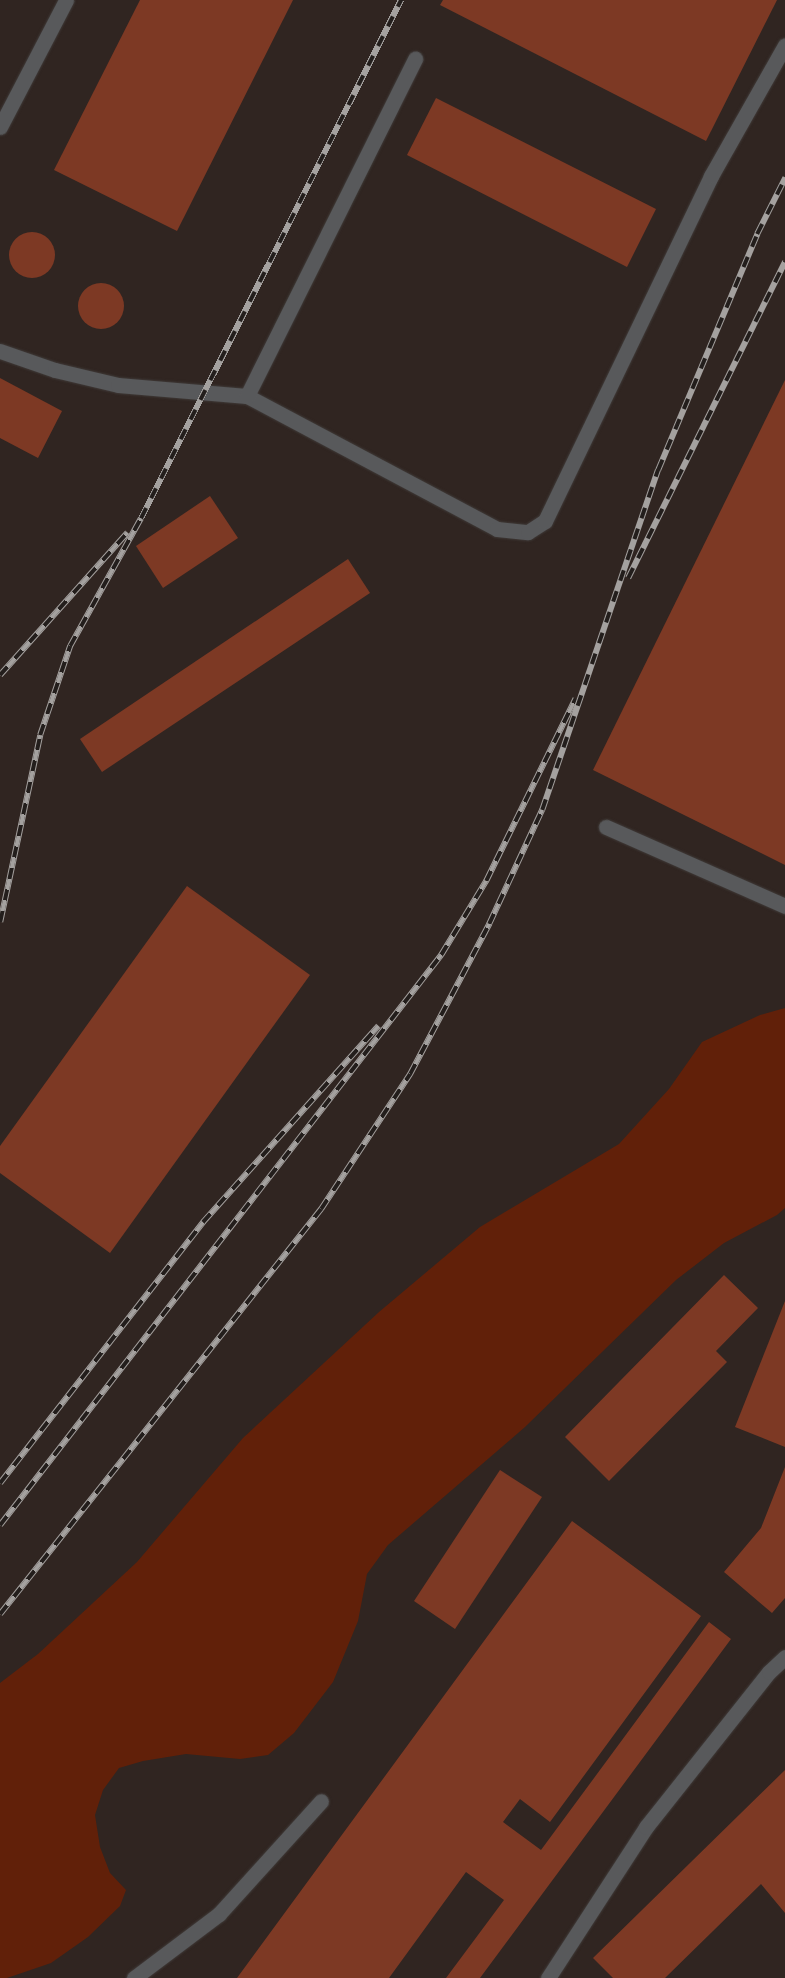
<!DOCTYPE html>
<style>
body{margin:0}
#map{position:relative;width:785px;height:1978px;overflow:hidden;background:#231e1c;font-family:"Source Serif 4",serif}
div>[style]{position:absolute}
.built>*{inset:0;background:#302521}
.water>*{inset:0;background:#612009}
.building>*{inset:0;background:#7d3924}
.round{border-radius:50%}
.roads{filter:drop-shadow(0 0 1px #3f3a38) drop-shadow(0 0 1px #3f3a38)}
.lane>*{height:15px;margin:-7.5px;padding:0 7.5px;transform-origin:7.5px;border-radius:7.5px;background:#58595b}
.rail>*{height:5.5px;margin-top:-2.75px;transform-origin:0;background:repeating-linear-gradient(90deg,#231e1c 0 11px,#a4a19f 0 22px);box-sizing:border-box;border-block:1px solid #a4a19f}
span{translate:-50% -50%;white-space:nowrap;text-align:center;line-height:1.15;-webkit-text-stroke:4.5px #231e1c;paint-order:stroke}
</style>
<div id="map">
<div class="built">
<div style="clip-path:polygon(0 0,785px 0,785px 1978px,0 1978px)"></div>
</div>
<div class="water">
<div style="clip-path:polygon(785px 1008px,785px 1208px,777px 1215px,724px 1243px,676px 1280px,525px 1427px,388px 1545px,367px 1574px,358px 1621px,333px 1682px,294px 1733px,268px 1755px,240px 1759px,186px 1754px,143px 1761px,119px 1768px,103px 1790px,95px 1815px,100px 1847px,110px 1873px,126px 1890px,120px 1906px,88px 1937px,51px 1963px,7px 1978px,0 1978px,0 1683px,38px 1654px,137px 1562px,243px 1438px,379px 1312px,480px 1227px,619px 1144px,669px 1089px,702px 1042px,760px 1015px)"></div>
</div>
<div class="building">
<div style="clip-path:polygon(140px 0,293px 0,177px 231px,54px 170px)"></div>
<div style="clip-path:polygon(443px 0,777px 0,706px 141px,440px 5px)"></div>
<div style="clip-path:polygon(436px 98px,656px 209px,627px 267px,407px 155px)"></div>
<div class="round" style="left:9px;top:232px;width:46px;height:46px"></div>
<div class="round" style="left:78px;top:283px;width:46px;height:46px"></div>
<div style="clip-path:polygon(0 378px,62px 411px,38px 458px,0 438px)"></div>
<div style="clip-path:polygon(785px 380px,785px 865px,593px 770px)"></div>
<div style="clip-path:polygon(210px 496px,238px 538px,163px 588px,136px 546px)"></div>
<div style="clip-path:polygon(348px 559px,370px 593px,102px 772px,80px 739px)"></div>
<div style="clip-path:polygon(187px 886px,310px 975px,110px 1253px,0 1173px,0 1146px)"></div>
<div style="clip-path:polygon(724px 1275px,758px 1308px,716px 1351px,727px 1362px,609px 1481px,565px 1437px)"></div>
<div style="clip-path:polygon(785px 1301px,785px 1447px,735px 1427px)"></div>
<div style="clip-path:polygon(785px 1467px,785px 1598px,772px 1613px,724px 1572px,761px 1528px)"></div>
<div style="clip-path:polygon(500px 1470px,542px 1497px,455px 1629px,414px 1601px)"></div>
<div style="clip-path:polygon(572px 1521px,701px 1616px,550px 1822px,520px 1799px,503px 1822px,541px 1850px,709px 1622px,731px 1639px,480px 1978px,446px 1978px,504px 1900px,466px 1872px,389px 1978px,237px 1978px)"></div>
<div style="clip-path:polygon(785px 1770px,785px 1913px,761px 1884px,665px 1978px,613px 1978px,593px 1958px)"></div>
</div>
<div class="roads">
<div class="lane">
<div style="left:0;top:127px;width:143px;rotate:-62.5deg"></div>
<div style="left:0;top:351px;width:58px;rotate:19.1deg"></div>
<div style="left:55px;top:370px;width:65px;rotate:13.4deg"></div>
<div style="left:118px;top:385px;width:129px;rotate:4.9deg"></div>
<div style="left:247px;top:396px;width:283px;rotate:28deg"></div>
<div style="left:497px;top:529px;width:31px;rotate:6deg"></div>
<div style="left:528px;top:532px;width:20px;rotate:-33deg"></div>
<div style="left:545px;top:521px;width:383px;rotate:-64.3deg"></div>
<div style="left:711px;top:176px;width:150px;rotate:-60.5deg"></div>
<div style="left:247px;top:396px;width:377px;rotate:-63.5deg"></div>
<div style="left:606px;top:827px;width:196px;rotate:23.8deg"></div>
<div style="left:134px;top:1978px;width:106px;rotate:-37deg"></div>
<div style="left:219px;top:1914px;width:152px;rotate:-47.9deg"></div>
<div style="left:548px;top:1978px;width:180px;rotate:-57deg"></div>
<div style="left:646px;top:1827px;width:198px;rotate:-51.6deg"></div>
<div style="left:769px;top:1672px;width:22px;rotate:-43deg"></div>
</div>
</div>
<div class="rail">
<div style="left:628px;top:578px;width:353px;rotate:-63.6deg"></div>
<div style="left:0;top:675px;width:191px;rotate:-48.2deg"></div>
<div style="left:0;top:922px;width:191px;rotate:-77.9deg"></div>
<div style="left:40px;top:735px;width:94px;rotate:-71.4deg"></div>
<div style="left:70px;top:646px;width:146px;rotate:-61deg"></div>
<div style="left:141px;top:518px;width:580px;rotate:-63.35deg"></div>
<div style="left:0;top:1483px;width:331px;rotate:-52.1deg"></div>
<div style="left:203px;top:1222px;width:263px;rotate:-48.2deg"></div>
<div style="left:0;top:1525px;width:721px;rotate:-52.27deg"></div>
<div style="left:441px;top:955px;width:87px;rotate:-58.7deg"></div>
<div style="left:486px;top:881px;width:203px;rotate:-63.9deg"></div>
<div style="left:0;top:1614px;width:517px;rotate:-51.6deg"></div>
<div style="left:321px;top:1209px;width:162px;rotate:-56.6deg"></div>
<div style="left:410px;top:1074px;width:170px;rotate:-62.2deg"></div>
<div style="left:489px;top:924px;width:126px;rotate:-65.1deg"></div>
<div style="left:542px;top:810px;width:359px;rotate:-71.2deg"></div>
<div style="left:658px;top:470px;width:256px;rotate:-67.2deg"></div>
<div style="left:757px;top:234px;width:63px;rotate:-63.4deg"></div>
</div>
</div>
